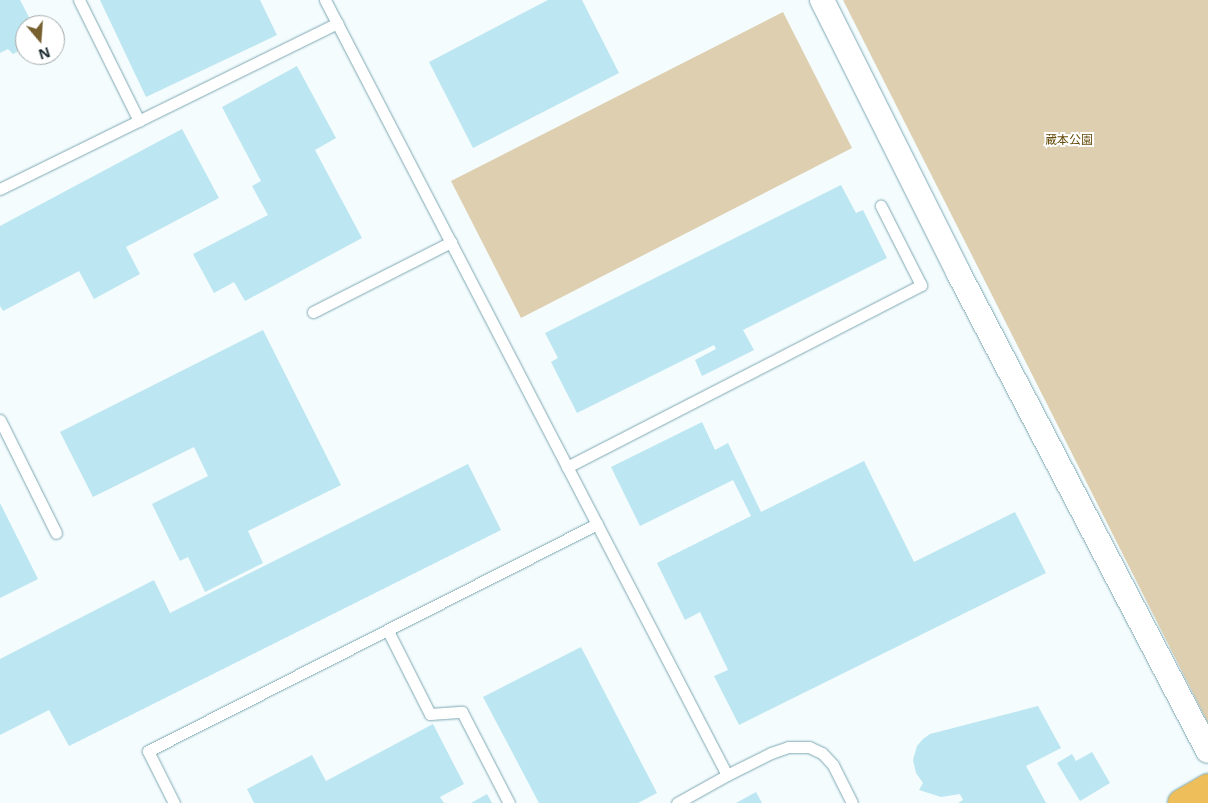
<!DOCTYPE html>
<meta charset="utf-8">
<style>
body{margin:0}
#map{position:relative;width:1208px;height:803px;overflow:hidden;background:#f4fcfe;font-family:"Open Sans","Noto Sans JP",sans-serif}
div>[style]{position:absolute}
.green>*{inset:0;background:#decfb1}
.building>*{inset:0;background:#bce6f1}
.roads{filter:drop-shadow(0 0 1px #7fa8b2) drop-shadow(0 0 1px #7fa8b2)}
.lane>*{height:11px;margin:-5.5px;padding:0 5.5px;transform-origin:5.5px;border-radius:5.5px;background:#fff}
.street>*{height:24px;margin:-12px;padding:0 12px;transform-origin:12px;border-radius:12px;background:#fff}
.highway>*{height:28px;margin:-14px;padding:0 14px;transform-origin:14px;border-radius:14px;background:#edbe59}
span{translate:-50% -50%;white-space:nowrap;text-align:center;line-height:1.15;-webkit-text-stroke:4px #fff;paint-order:stroke}
.park-label{font-size:12px;color:#684e0c}
.north{position:absolute;left:15px;top:15px;width:50px;height:50px;box-sizing:border-box;background:#fff;border:1px solid #a3a9ab;border-radius:50%;rotate:162deg;font-size:14px;font-weight:700;line-height:20px;text-align:center;color:#19292d}
.north::after{content:'';display:block;margin:auto;width:18px;height:22px;background:#776030;clip-path:polygon(50% 0,100% 100%,50% 72%,0 100%)}
</style>
<div id="map">
<div class="green">
<div style="clip-path:polygon(843px 0,1208px 0,1208px 723px)"></div>
<div style="clip-path:polygon(783px 12px,852px 148px,521px 318px,451px 181px)"></div>
</div>
<div class="building">
<div style="clip-path:polygon(0 0,20px 0,33px 25px,25px 25px,25px 48px,13px 54px,8px 49px,0 53px)"></div>
<div style="clip-path:polygon(100px 0,260px 0,277px 35px,146px 97px)"></div>
<div style="clip-path:polygon(548px 0,582px 0,619px 73px,473px 148px,429px 62px)"></div>
<div style="clip-path:polygon(297px 66px,336px 138px,315px 150px,362px 238px,245px 301px,234px 282px,214px 293px,193px 254px,268px 215px,252px 186px,261px 181px,222px 107px)"></div>
<div style="clip-path:polygon(182px 129px,219px 198px,126px 247px,140px 274px,94px 299px,79px 271px,3px 311px,0 306px,0 226px)"></div>
<div style="clip-path:polygon(841px 185px,856px 213px,863px 210px,887px 258px,743px 330px,754px 350px,702px 376px,695px 360px,716px 349px,714px 345px,577px 413px,551px 362px,558px 358px,545px 333px)"></div>
<div style="clip-path:polygon(263px 330px,341px 485px,248px 531px,263px 563px,205px 592px,188px 557px,180px 561px,152px 504px,208px 476px,194px 447px,93px 497px,60px 432px)"></div>
<div style="clip-path:polygon(702px 422px,715px 450px,728px 443px,761px 512px,864px 461px,914px 562px,1015px 512px,1046px 573px,739px 725px,714px 676px,728px 670px,700px 612px,685px 620px,657px 563px,751px 516px,733px 480px,640px 526px,611px 467px)"></div>
<div style="clip-path:polygon(468px 464px,501px 530px,69px 746px,49px 710px,0 735px,0 659px,154px 580px,170px 613px)"></div>
<div style="clip-path:polygon(0 503px,38px 579px,0 598px)"></div>
<div style="clip-path:polygon(581px 647px,657px 793px,638px 803px,539px 803px,483px 697px)"></div>
<div style="clip-path:polygon(1038px 706px,1061px 748px,1026px 766px,1046px 803px,958px 803px,963px 800px,960px 794px,941px 797px,919px 790px,923px 783px,916px 773px,913px 760px,917px 746px,923px 739px,930px 734px)"></div>
<div style="clip-path:polygon(433px 724px,464px 784px,440px 797px,444px 803px,254px 803px,247px 789px,312px 755px,326px 781px)"></div>
<div style="clip-path:polygon(1092px 752px,1110px 783px,1080px 801px,1057px 763px,1072px 754px,1076px 761px)"></div>
<div style="clip-path:polygon(756px 792px,762px 803px,736px 803px)"></div>
<div style="clip-path:polygon(487px 794px,492px 803px,471px 803px)"></div>
</div>
<div class="roads">
<div class="lane">
<div style="left:79px;top:0;width:135px;rotate:63.6deg"></div>
<div style="left:325px;top:0;width:873px;rotate:62.58deg"></div>
<div style="left:0;top:189px;width:376px;rotate:-26.2deg"></div>
<div style="left:313px;top:312px;width:155px;rotate:-26.9deg"></div>
<div style="left:0;top:420px;width:126px;rotate:63.6deg"></div>
<div style="left:567px;top:467px;width:398px;rotate:-27.2deg"></div>
<div style="left:921px;top:285px;width:89px;rotate:-116.9deg"></div>
<div style="left:388px;top:631px;width:93px;rotate:63.2deg"></div>
<div style="left:430px;top:714px;width:32px;rotate:-4deg"></div>
<div style="left:462px;top:712px;width:102px;rotate:62.7deg"></div>
<div style="left:174px;top:803px;width:58px;rotate:-116.6deg"></div>
<div style="left:148px;top:751px;width:503px;rotate:-26.82deg"></div>
<div style="left:677px;top:803px;width:57px;rotate:-29.2deg"></div>
<div style="left:727px;top:775px;width:49px;rotate:-26.6deg"></div>
<div style="left:771px;top:753px;width:18px;rotate:-19deg"></div>
<div style="left:788px;top:747px;width:21px"></div>
<div style="left:809px;top:747px;width:14px;rotate:25deg"></div>
<div style="left:822px;top:753px;width:16px;rotate:47deg"></div>
<div style="left:833px;top:765px;width:42px;rotate:63.4deg"></div>
</div>
<div class="street">
<div style="left:822px;top:0;width:304px;rotate:63.4deg"></div>
<div style="left:958px;top:272px;width:540px;rotate:62.44deg"></div>
</div>
<div class="highway">
<div style="left:1182px;top:803px;width:30px;rotate:-30deg"></div>
</div>
</div>
<div class="park-label">
<span style="left:1069px;top:140px">蔵本公園</span>
</div>
<div class="north">N</div>
</div>
